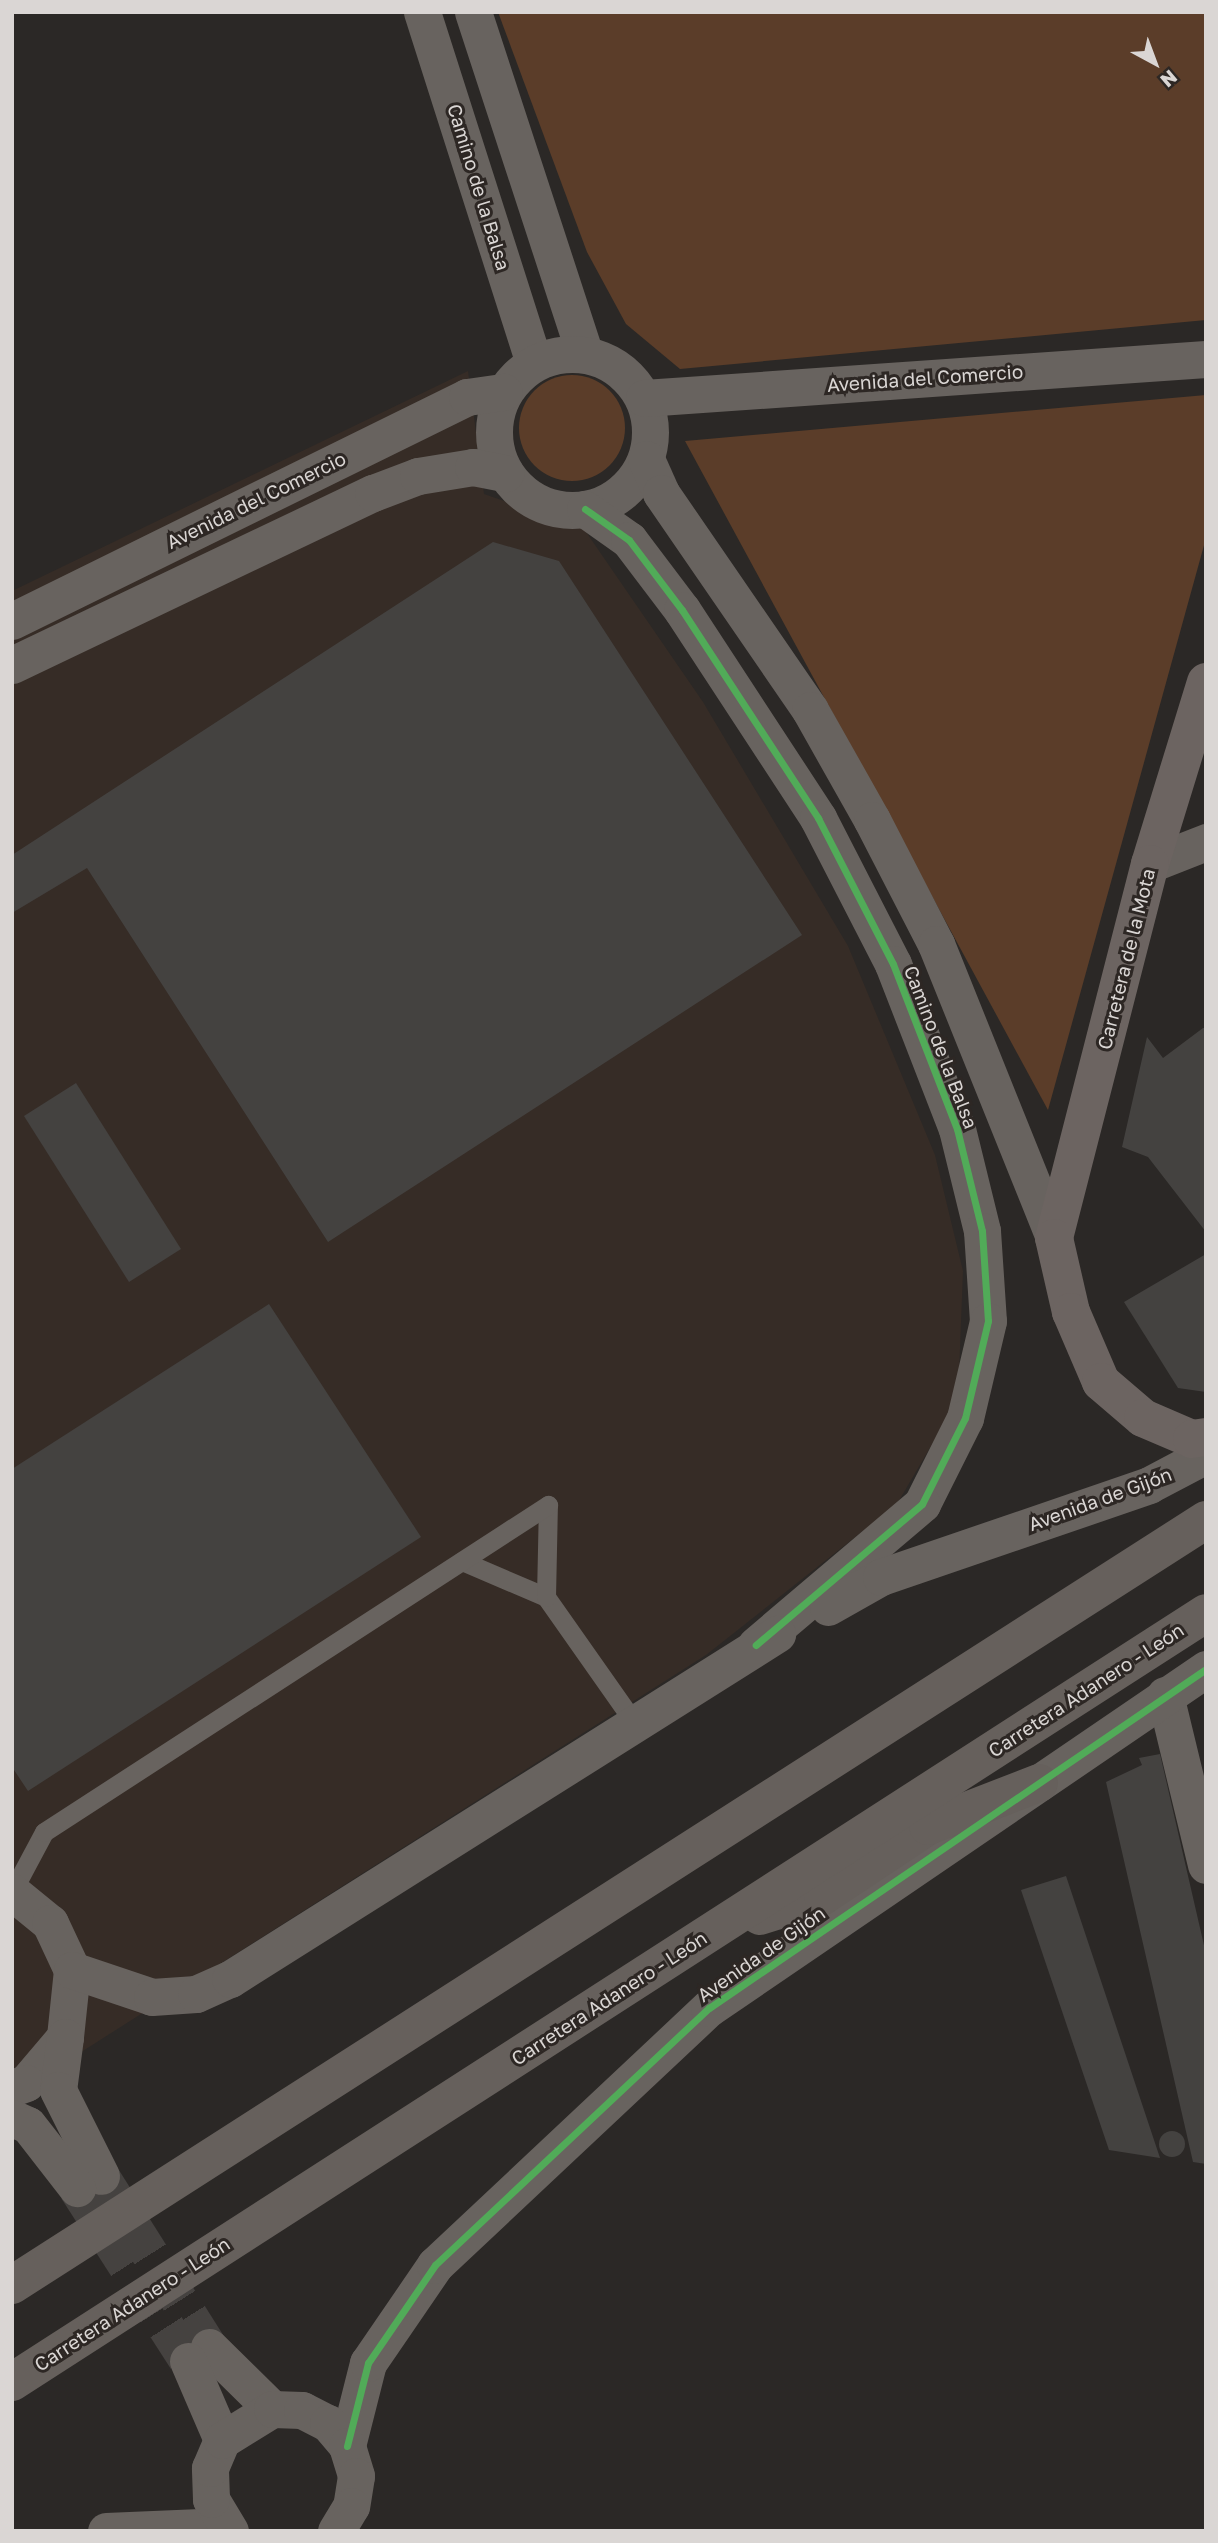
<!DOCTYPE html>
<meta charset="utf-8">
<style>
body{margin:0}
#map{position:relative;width:1218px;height:2543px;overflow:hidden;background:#2b2826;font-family:"Golos Text",sans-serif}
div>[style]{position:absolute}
.built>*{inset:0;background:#362c26}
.green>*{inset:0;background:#5b3d29}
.round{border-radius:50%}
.building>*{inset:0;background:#444240}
.street-tunnel>*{height:37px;margin-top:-18.5px;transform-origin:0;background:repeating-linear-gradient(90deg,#454240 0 37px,transparent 0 55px)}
.lane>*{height:19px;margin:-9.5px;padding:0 9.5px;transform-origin:9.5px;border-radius:9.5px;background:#68635f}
.street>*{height:37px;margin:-18.5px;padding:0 18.5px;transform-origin:18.5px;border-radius:18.5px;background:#68635f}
.street>.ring{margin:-18.5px;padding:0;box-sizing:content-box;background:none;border:37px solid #68635f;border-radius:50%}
.secondary>*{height:38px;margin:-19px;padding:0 19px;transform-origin:19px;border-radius:19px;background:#6c6461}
.highway>*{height:38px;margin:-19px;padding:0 19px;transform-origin:19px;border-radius:19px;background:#66605c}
.cycleway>*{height:7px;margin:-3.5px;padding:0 3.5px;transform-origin:3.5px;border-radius:3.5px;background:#51ab58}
span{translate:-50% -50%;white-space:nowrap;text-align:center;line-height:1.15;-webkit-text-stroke:6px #2d2724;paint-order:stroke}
.street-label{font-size:19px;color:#dad6d4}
.frame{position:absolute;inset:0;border:14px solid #dad6d4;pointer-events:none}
.north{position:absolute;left:1120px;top:28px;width:70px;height:70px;-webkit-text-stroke:5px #2d2724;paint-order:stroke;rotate:139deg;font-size:19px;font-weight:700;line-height:28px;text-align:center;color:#dad6d4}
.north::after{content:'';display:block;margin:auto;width:24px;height:32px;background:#dad6d4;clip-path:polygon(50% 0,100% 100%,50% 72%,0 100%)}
</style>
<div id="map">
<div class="built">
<div style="clip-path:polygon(468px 371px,484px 494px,584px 529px,703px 702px,848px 946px,935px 1155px,963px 1271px,958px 1400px,897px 1504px,706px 1655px,12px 2096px,12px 591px)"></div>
</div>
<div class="green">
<div style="clip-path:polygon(498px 12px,1206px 12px,1206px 320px,680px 369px,626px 324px,587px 252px)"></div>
<div class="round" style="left:519px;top:375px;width:106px;height:106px"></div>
<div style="clip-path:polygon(1206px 395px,1206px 538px,1048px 1110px,685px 441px)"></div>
</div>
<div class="building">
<div style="clip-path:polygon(493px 542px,559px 561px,802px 935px,328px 1242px,87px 868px,12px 913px,12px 855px)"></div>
<div style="clip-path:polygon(1203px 1028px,1206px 1028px,1206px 1232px,1148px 1157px,1122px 1147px,1147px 1037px,1163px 1058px)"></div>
<div style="clip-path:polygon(76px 1083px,181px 1249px,129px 1282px,24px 1116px)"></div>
<div style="clip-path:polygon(1206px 1254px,1206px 1392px,1178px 1388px,1124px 1302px)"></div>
<div style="clip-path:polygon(269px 1304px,421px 1537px,28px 1791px,12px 1767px,12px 1469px)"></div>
<div style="clip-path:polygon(1160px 1754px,1206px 1954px,1206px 2164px,1193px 2162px,1106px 1782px,1142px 1765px,1139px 1758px)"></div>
<div style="clip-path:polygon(1066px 1876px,1160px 2158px,1109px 2150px,1021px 1890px)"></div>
<div class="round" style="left:1159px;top:2131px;width:26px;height:26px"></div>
</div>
<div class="street-tunnel">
<div style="left:101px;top:2176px;width:202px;rotate:57.7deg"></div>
<div style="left:77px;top:2188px;width:206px;rotate:57.3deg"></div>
</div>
<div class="lane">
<div style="left:462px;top:1561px;width:91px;rotate:23.2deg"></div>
<div style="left:546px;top:1597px;width:151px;rotate:54.9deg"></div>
<div style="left:546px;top:1597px;width:92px;rotate:-88.8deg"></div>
<div style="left:12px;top:1892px;width:68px;rotate:-61.9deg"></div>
<div style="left:44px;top:1832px;width:601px;rotate:-32.98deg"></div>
</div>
<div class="street">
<div style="left:422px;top:12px;width:368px;rotate:72.3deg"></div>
<div style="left:473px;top:12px;width:360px;rotate:71.9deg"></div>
<div class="ring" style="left:494px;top:354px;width:119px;height:119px"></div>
<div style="left:644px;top:398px;width:563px;rotate:-3.97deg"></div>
<div style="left:646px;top:459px;width:37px;rotate:66deg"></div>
<div style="left:661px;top:493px;width:263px;rotate:55.5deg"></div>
<div style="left:810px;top:710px;width:126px;rotate:60.6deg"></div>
<div style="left:872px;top:820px;width:140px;rotate:62.7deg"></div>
<div style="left:936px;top:944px;width:317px;rotate:68.1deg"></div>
<div style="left:585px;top:509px;width:54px;rotate:35.2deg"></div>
<div style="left:629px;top:540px;width:88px;rotate:52.9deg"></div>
<div style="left:682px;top:610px;width:249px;rotate:56.8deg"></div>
<div style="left:818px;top:818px;width:164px;rotate:62.8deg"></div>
<div style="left:893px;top:964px;width:177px;rotate:68.8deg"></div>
<div style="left:957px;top:1129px;width:105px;rotate:76.2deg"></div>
<div style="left:982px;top:1231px;width:90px;rotate:86.2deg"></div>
<div style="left:988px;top:1321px;width:100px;rotate:103.3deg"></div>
<div style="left:965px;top:1418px;width:96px;rotate:116.6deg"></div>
<div style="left:922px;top:1504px;width:218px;rotate:139.7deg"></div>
<div style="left:12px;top:621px;width:507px;rotate:-26.21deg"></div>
<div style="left:467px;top:397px;width:37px;rotate:-8deg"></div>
<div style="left:12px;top:665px;width:400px;rotate:-25.5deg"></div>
<div style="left:373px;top:493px;width:48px;rotate:-20.7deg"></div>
<div style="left:418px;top:476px;width:56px;rotate:-9.3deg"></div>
<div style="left:473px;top:467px;width:33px;rotate:11deg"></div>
<div style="left:1150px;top:864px;width:60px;rotate:-21.4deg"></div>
<div style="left:828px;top:1607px;width:61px;rotate:-29.5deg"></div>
<div style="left:881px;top:1577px;width:283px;rotate:-18.9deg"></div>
<div style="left:1149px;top:1485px;width:64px;rotate:-27.8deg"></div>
<div style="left:1165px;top:1695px;width:175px;rotate:76.4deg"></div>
<div style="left:12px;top:1892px;width:49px;rotate:39.2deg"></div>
<div style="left:50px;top:1923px;width:52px;rotate:64.9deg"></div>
<div style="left:72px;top:1970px;width:67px;rotate:96deg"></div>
<div style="left:65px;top:2037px;width:60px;rotate:130.3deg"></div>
<div style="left:26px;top:2083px;width:15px;rotate:160deg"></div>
<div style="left:72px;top:1970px;width:84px;rotate:18.6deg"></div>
<div style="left:152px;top:1997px;width:44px;rotate:-3.9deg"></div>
<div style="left:196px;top:1994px;width:37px;rotate:-24deg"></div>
<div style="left:230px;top:1979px;width:647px;rotate:-32.24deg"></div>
<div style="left:65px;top:2037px;width:53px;rotate:97.5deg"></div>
<div style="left:58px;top:2090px;width:96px;rotate:63.4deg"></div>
<div style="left:12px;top:2118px;width:17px;rotate:24deg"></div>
<div style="left:28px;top:2125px;width:80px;rotate:52.1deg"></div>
<div style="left:209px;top:2347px;width:88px;rotate:44.5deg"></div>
<div style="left:188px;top:2361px;width:86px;rotate:66.7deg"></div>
<div style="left:347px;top:2446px;width:86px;rotate:-75.8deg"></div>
<div style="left:368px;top:2363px;width:119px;rotate:-55.6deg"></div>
<div style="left:435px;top:2265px;width:376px;rotate:-43.2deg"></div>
<div style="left:709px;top:2008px;width:602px;rotate:-34.3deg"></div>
<div style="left:106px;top:2531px;width:118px;rotate:-2.4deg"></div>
<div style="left:230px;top:2531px;width:37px;rotate:-121deg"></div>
<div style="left:211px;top:2499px;width:31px;rotate:-92deg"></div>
<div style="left:210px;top:2468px;width:30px;rotate:-67deg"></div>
<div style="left:222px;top:2440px;width:59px;rotate:-31.8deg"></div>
<div style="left:272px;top:2409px;width:30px;rotate:2deg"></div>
<div style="left:302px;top:2410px;width:29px;rotate:27deg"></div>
<div style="left:328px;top:2423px;width:30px;rotate:50deg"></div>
<div style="left:347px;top:2446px;width:31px;rotate:73deg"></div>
<div style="left:356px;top:2476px;width:30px;rotate:99deg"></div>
<div style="left:351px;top:2506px;width:29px;rotate:121deg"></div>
</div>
<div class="secondary">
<div style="left:1206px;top:682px;width:190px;rotate:107.1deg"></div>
<div style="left:1150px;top:864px;width:386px;rotate:104.4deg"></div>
<div style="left:1054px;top:1238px;width:76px;rotate:77.1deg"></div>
<div style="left:1071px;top:1312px;width:76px;rotate:66.8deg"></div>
<div style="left:1101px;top:1382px;width:55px;rotate:40.6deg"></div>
<div style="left:1143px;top:1418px;width:53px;rotate:23.2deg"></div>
<div style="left:1192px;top:1439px;width:14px;rotate:-8deg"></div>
</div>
<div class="highway">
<div style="left:760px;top:1916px;width:66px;rotate:-17.6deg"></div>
<div style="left:823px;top:1896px;width:126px;rotate:-33.7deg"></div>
<div style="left:928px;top:1826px;width:119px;rotate:-21.2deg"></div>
<div style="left:12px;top:2285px;width:1418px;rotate:-32.65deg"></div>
<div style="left:12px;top:2382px;width:1420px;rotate:-32.78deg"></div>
</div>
<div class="cycleway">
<div style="left:585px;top:509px;width:54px;rotate:35.2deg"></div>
<div style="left:629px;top:540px;width:88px;rotate:52.9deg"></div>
<div style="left:682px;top:610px;width:249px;rotate:56.8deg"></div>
<div style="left:818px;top:818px;width:164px;rotate:62.8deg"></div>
<div style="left:893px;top:964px;width:177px;rotate:68.8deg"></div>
<div style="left:957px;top:1129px;width:105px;rotate:76.2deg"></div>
<div style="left:982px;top:1231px;width:90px;rotate:86.2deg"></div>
<div style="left:988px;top:1321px;width:100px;rotate:103.3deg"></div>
<div style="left:965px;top:1418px;width:96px;rotate:116.6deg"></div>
<div style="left:922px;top:1504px;width:218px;rotate:139.7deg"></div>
<div style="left:347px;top:2446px;width:86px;rotate:-75.8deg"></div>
<div style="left:368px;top:2363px;width:119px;rotate:-55.6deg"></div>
<div style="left:435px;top:2265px;width:376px;rotate:-43.2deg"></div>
<div style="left:709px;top:2008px;width:602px;rotate:-34.3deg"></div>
</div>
<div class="street-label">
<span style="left:479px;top:187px;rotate:73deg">Camino de la Balsa</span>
<span style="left:925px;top:378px;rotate:-4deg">Avenida del Comercio</span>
<span style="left:256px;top:500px;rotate:-26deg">Avenida del Comercio</span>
<span style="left:1126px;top:959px;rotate:-76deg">Carretera de la Mota</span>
<span style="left:941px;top:1047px;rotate:69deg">Camino de la Balsa</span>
<span style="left:1100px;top:1499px;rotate:-20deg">Avenida de Gijón</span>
<span style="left:1086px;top:1690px;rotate:-33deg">Carretera Adanero - León</span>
<span style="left:761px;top:1954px;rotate:-35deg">Avenida de Gijón</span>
<span style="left:609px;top:1998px;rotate:-33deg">Carretera Adanero - León</span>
<span style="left:132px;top:2304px;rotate:-33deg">Carretera Adanero - León</span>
</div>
<div class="frame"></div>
<div class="north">N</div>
</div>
